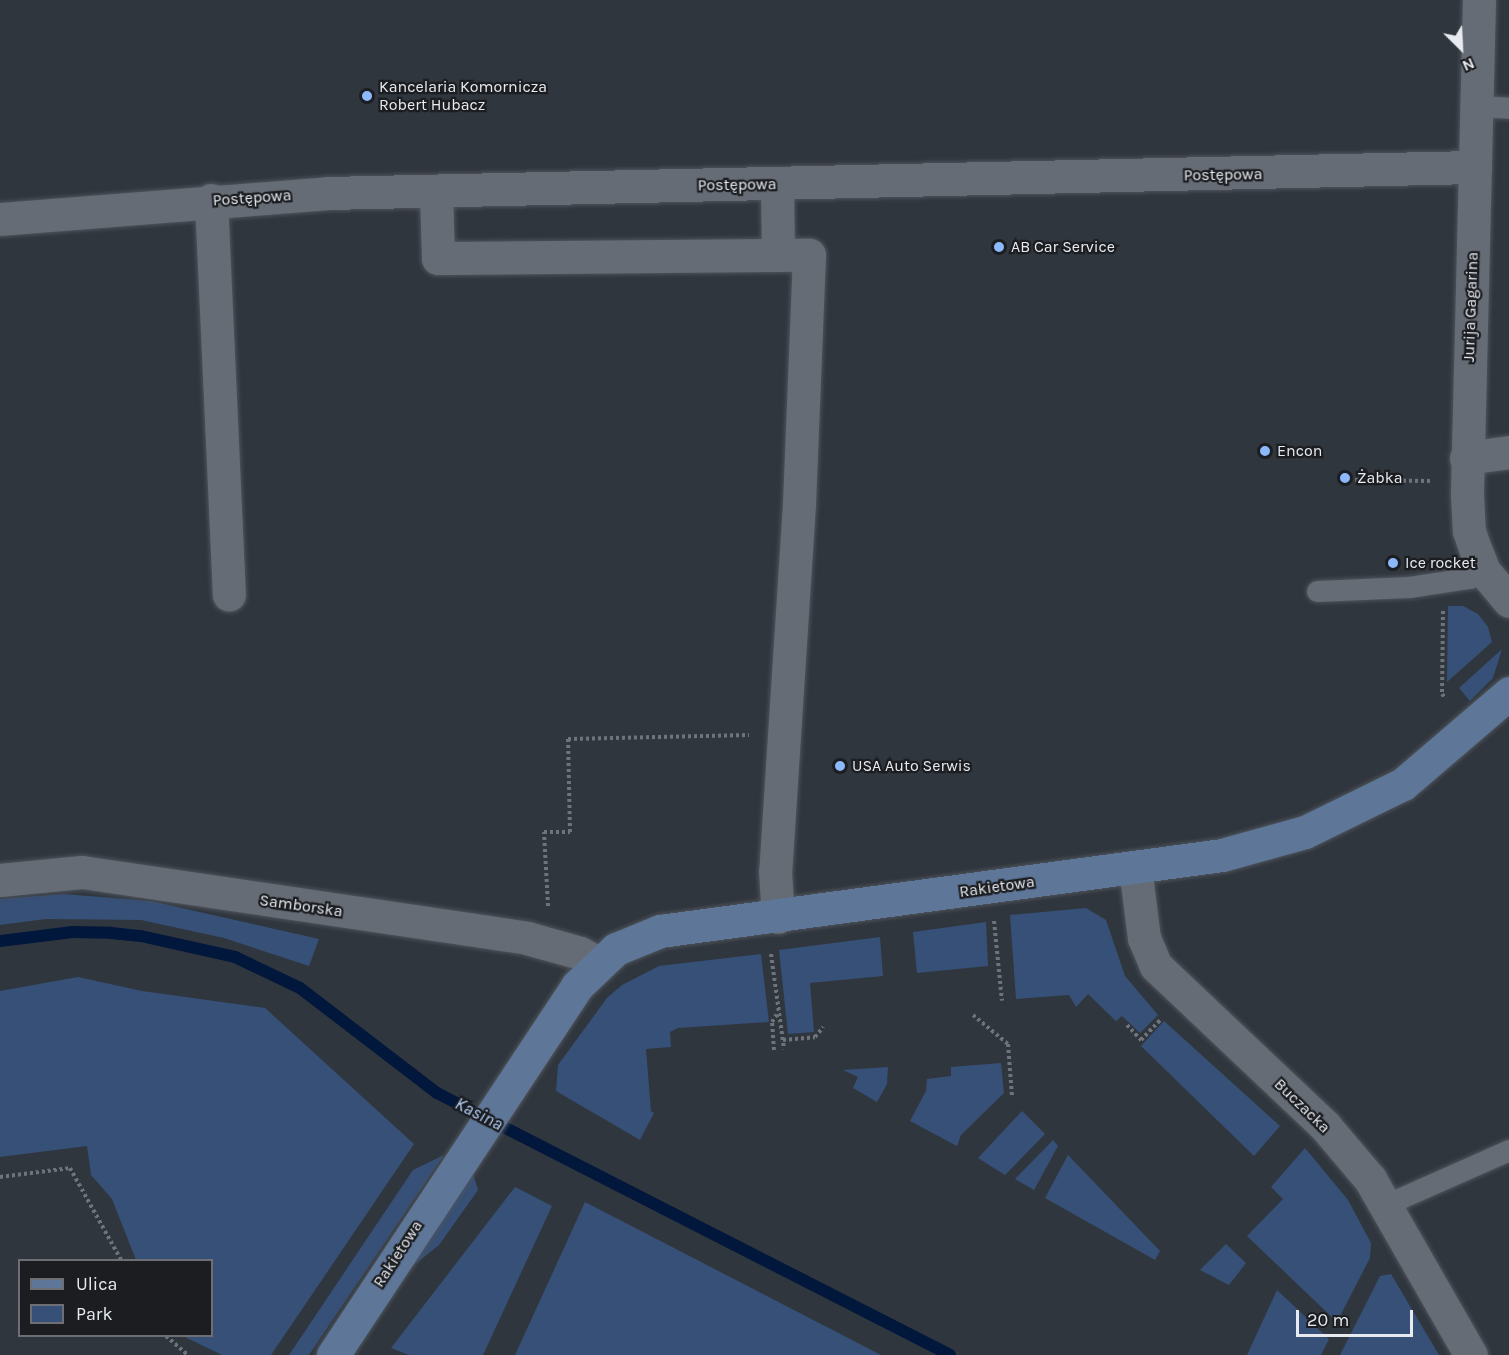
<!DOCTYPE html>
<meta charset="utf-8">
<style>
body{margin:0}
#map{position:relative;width:1509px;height:1355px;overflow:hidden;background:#30363e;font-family:Karla,sans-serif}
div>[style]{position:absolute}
.green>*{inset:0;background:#365077}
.stream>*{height:12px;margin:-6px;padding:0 6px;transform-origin:6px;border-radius:6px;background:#01173b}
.path>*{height:4px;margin-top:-2px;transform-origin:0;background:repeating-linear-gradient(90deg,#6f747b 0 3px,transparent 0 6px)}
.roads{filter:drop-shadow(0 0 2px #4e535a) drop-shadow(0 0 2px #4e535a)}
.lane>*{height:21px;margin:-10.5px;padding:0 10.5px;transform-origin:10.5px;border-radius:10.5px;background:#666c75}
.street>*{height:33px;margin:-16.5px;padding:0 16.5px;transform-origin:16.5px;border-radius:16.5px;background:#666c75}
.secondary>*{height:33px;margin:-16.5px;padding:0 16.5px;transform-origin:16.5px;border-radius:16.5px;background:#5e7698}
.dots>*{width:16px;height:16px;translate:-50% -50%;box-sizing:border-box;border:3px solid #1b1d21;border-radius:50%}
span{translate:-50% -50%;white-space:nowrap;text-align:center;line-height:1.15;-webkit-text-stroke:4.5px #1b1d21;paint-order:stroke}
.poi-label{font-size:16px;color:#e7ebf0}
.left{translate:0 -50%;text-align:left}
.street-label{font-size:16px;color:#e7ebf0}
.water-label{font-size:18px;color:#b1ccf4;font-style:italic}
.legend{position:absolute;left:18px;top:1259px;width:195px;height:78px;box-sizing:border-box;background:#1b1d21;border:2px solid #6d6f74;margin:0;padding:8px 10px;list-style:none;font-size:18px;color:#e7ebf0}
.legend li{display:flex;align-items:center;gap:12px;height:30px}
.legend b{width:30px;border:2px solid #6d6f74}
.north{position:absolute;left:1431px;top:18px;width:60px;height:60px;-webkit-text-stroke:4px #1b1d21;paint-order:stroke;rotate:156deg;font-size:16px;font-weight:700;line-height:24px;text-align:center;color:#e7ebf0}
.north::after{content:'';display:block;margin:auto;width:21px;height:27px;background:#e7ebf0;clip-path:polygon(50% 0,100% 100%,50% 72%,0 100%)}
.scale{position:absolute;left:1296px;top:1310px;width:117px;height:27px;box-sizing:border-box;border:3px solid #e7ebf0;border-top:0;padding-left:8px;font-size:18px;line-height:21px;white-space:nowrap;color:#e7ebf0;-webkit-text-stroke:4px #1b1d21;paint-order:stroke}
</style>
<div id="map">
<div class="green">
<div style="clip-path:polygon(1448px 606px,1463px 606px,1478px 614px,1488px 627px,1492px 642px,1447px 682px)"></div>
<div style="clip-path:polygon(1502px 649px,1493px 678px,1470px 701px,1459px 688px)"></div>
<div style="clip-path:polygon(63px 894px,151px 901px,319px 939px,309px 966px,224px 938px,141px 920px,46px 919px,0 925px,0 899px)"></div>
<div style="clip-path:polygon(1086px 908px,1106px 920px,1125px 976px,1158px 1015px,1140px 1033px,1122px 1016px,1116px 1021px,1088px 994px,1076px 1007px,1069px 995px,1016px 999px,1010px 915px)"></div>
<div style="clip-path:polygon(986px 922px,988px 966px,917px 973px,913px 932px)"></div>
<div style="clip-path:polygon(880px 937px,883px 976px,810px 983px,814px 1032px,788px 1034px,779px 950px)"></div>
<div style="clip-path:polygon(761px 954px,769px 1022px,678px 1028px,670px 1032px,671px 1047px,646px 1049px,651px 1111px,654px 1113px,640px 1140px,556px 1091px,558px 1065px,607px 998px,622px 985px,659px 966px)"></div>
<div style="clip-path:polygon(78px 977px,142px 991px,265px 1008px,414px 1144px,271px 1355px,222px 1355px,183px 1336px,212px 1336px,212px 1260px,136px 1260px,112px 1199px,91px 1175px,87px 1146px,0 1157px,0 991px)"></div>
<div style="clip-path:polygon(1164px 1021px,1280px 1126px,1254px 1156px,1141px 1046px)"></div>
<div style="clip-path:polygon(1001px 1063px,1004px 1093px,961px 1135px,957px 1146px,910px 1121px,926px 1091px,927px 1079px,951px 1076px,951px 1067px)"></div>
<div style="clip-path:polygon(888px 1067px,887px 1084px,877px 1102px,853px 1088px,858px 1077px,843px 1070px)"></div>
<div style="clip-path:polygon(1022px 1111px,1045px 1134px,1005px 1175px,978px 1158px)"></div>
<div style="clip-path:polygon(1053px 1140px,1058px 1146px,1034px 1190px,1015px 1179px)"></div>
<div style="clip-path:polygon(1305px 1148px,1348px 1200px,1371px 1243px,1370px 1258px,1337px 1322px,1247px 1236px,1283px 1199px,1271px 1187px)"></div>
<div style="clip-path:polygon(444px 1155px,309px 1355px,289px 1355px,413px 1170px)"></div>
<div style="clip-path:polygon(1068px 1155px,1160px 1251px,1155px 1260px,1045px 1198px)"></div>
<div style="clip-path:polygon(472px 1170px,478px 1190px,439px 1245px,409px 1269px)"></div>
<div style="clip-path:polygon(515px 1187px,552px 1206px,483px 1355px,409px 1355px,391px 1348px)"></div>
<div style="clip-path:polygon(585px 1202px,881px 1355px,515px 1355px)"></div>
<div style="clip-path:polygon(1226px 1244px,1246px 1263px,1229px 1285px,1200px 1270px)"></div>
<div style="clip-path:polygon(1391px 1274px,1439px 1355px,1340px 1355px,1380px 1276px)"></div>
<div style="clip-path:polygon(1277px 1290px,1329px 1339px,1321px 1355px,1247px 1355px)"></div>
</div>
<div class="stream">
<div style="left:0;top:941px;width:73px;rotate:-7.1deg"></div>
<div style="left:72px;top:932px;width:39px;rotate:1deg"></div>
<div style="left:111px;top:933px;width:30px;rotate:6deg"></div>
<div style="left:141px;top:936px;width:96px;rotate:12.6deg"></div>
<div style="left:235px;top:957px;width:72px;rotate:25.5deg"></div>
<div style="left:300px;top:988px;width:173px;rotate:37.5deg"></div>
<div style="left:437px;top:1093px;width:576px;rotate:27.05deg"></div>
</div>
<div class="path">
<div style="left:1355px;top:480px;width:77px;rotate:0.7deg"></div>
<div style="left:1443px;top:611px;width:83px;rotate:90.7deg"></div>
<div style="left:1442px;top:694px;width:6px;rotate:51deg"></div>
<div style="left:548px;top:906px;width:74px;rotate:-93.1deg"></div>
<div style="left:544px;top:832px;width:26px"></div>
<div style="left:570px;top:832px;width:93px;rotate:-91.2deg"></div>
<div style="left:568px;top:739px;width:181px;rotate:-1.3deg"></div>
<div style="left:994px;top:921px;width:80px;rotate:84.3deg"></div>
<div style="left:771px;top:954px;width:96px;rotate:82.2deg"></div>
<div style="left:973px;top:1015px;width:45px;rotate:39.6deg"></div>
<div style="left:1008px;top:1044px;width:52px;rotate:85.6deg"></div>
<div style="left:1127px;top:1025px;width:21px;rotate:47deg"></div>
<div style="left:1141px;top:1040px;width:28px;rotate:-46deg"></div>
<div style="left:783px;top:1040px;width:32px;rotate:-5deg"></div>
<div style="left:815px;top:1037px;width:13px;rotate:-51deg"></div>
<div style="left:774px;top:1050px;width:28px;rotate:-94deg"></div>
<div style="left:772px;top:1022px;width:9px;rotate:-58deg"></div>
<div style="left:0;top:1177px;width:71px;rotate:-7.3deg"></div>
<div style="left:70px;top:1168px;width:105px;rotate:61deg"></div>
<div style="left:166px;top:1336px;width:29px;rotate:41deg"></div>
</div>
<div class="roads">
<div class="lane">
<div style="left:1476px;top:106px;width:33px;rotate:3deg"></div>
<div style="left:1317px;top:591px;width:92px;rotate:-2.5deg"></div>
<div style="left:1409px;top:587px;width:61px;rotate:-8.5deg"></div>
<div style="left:1469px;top:578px;width:17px;rotate:-25deg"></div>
<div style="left:1385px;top:1205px;width:136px;rotate:-23.9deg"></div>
</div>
<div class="street">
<div style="left:1479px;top:0;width:495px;rotate:91.4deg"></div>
<div style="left:1467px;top:495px;width:36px;rotate:87deg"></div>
<div style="left:1469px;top:531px;width:21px;rotate:71deg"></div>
<div style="left:1476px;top:551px;width:22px;rotate:68deg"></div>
<div style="left:1484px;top:571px;width:39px;rotate:50deg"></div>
<div style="left:777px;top:184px;width:71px;rotate:89.2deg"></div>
<div style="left:436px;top:191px;width:67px;rotate:88.3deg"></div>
<div style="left:438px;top:258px;width:371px;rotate:-0.5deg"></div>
<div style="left:809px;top:255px;width:249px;rotate:92.3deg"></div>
<div style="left:799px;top:504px;width:368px;rotate:93.7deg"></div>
<div style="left:775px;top:871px;width:46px;rotate:86.3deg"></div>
<div style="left:211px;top:200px;width:395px;rotate:87.4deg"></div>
<div style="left:0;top:219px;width:329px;rotate:-4.5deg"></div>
<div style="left:328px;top:193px;width:1147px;rotate:-1.3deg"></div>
<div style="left:1466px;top:458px;width:43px;rotate:-7.9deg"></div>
<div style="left:1135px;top:867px;width:72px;rotate:82.8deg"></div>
<div style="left:1144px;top:938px;width:30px;rotate:67deg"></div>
<div style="left:1156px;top:966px;width:233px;rotate:43.4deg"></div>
<div style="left:1325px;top:1126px;width:70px;rotate:49.7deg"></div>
<div style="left:1370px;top:1179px;width:203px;rotate:60.2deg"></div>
<div style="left:0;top:880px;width:82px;rotate:-5.6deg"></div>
<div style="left:82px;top:872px;width:450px;rotate:8.4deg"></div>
<div style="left:527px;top:938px;width:55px;rotate:15.8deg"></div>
<div style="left:580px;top:953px;width:21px;rotate:29deg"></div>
</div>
<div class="secondary">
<div style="left:333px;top:1355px;width:442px;rotate:-56.5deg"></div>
<div style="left:577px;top:986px;width:54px;rotate:-43.5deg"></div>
<div style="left:616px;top:949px;width:48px;rotate:-22.2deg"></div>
<div style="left:660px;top:931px;width:567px;rotate:-7.7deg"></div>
<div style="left:1222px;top:855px;width:86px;rotate:-15.5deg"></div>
<div style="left:1305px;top:832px;width:109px;rotate:-26.1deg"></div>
<div style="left:1403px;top:784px;width:140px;rotate:-40.6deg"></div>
</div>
</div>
<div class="dots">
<div style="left:367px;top:96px;background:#8cb9fc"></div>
<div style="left:999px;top:247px;background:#8cb9fc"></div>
<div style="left:1265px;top:451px;background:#8cb9fc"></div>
<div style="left:1345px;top:478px;background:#8cb9fc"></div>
<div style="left:1393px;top:563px;background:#8cb9fc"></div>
<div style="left:840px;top:766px;background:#8cb9fc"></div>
</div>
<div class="poi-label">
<span class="left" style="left:379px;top:96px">Kancelaria Komornicza<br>Robert Hubacz</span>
<span class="left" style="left:1011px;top:247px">AB Car Service</span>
<span class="left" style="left:1277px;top:451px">Encon</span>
<span class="left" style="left:1357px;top:478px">Żabka</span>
<span class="left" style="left:1405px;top:563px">Ice rocket</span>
<span class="left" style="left:852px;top:766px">USA Auto Serwis</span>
</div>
<div class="street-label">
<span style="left:1223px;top:175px;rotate:-1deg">Postępowa</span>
<span style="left:737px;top:185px;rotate:-1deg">Postępowa</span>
<span style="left:252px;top:198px;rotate:-4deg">Postępowa</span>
<span style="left:1471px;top:307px;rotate:-88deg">Jurija Gagarina</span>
<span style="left:997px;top:887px;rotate:-8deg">Rakietowa</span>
<span style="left:301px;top:906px;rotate:8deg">Samborska</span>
<span style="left:1302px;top:1106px;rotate:44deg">Buczacka</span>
<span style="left:398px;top:1254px;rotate:-57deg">Rakietowa</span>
</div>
<div class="water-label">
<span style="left:479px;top:1114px;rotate:27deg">Kasina</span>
</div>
<ul class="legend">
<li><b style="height:8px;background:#5e7698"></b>Ulica</li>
<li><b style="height:16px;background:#365077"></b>Park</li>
</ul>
<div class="north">N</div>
<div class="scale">20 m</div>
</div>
